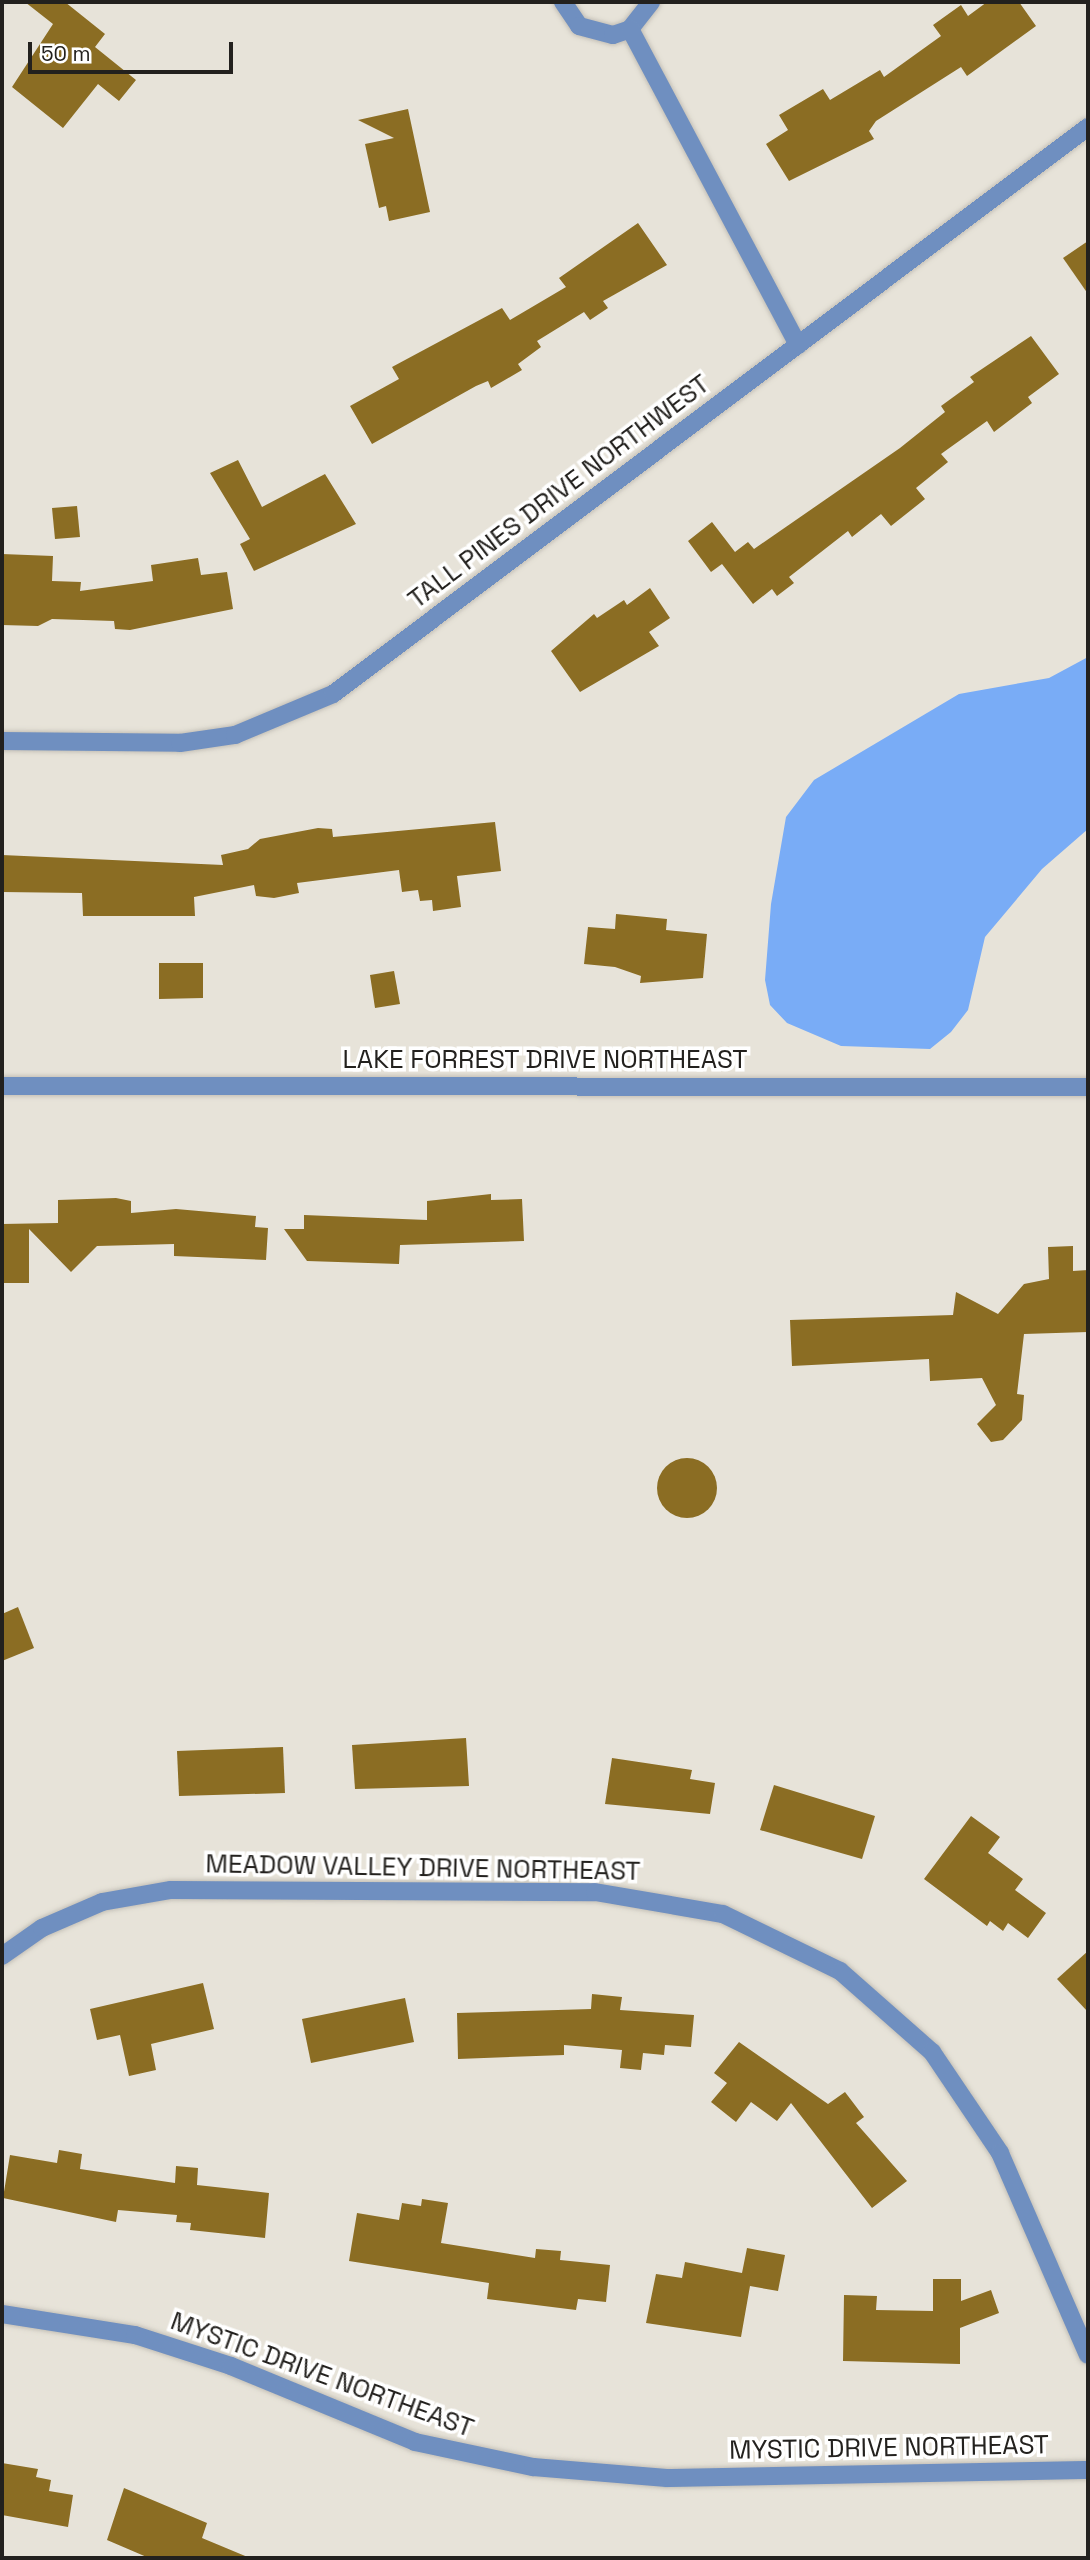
<!DOCTYPE html>
<style>
body{margin:0}
#map{position:relative;width:1090px;height:2560px;overflow:hidden;background:#e7e3d9;font-family:"Space Grotesk",sans-serif}
div>[style]{position:absolute}
.water>*{inset:0;background:#79acf6}
.building>*{inset:0;background:#8b6d23}
.round{border-radius:50%}
.roads{filter:drop-shadow(0 0 2px #c4c0b7) drop-shadow(0 0 2px #c4c0b7)}
.minor>*{height:18px;margin:-9px;padding:0 9px;transform-origin:9px;border-radius:9px;background:#6f8fc0}
span{translate:-50% -50%;white-space:nowrap;text-align:center;line-height:1.15;-webkit-text-stroke:7px #fff;paint-order:stroke}
.street-label{font-size:26px;color:#23211e}
.frame{position:absolute;inset:0;border:4px solid #23211e;pointer-events:none}
.scale{position:absolute;left:28px;top:42px;width:205px;height:32px;box-sizing:border-box;border:4px solid #23211e;border-top:0;padding-left:9px;font-size:21px;line-height:24px;white-space:nowrap;color:#23211e;-webkit-text-stroke:5px #fff;paint-order:stroke}
</style>
<div id="map">
<div class="water">
<div style="clip-path:polygon(1088px 657px,1088px 829px,1042px 869px,985px 937px,968px 1010px,951px 1032px,930px 1049px,841px 1046px,787px 1023px,770px 1005px,765px 980px,771px 904px,786px 817px,814px 780px,959px 694px,1049px 678px)"></div>
</div>
<div class="building">
<div style="clip-path:polygon(25px 2px,65px 2px,105px 34px,95px 47px,136px 80px,119px 101px,98px 84px,63px 128px,12px 87px,53px 24px)"></div>
<div style="clip-path:polygon(987px 2px,1019px 2px,1036px 26px,967px 76px,961px 67px,876px 121px,869px 131px,874px 139px,789px 181px,766px 144px,788px 130px,779px 115px,823px 89px,830px 100px,880px 70px,884px 77px,941px 36px,933px 25px,961px 5px,968px 16px)"></div>
<div style="clip-path:polygon(408px 109px,430px 212px,389px 221px,386px 206px,379px 208px,365px 144px,394px 138px,358px 120px)"></div>
<div style="clip-path:polygon(638px 223px,667px 265px,603px 301px,608px 308px,590px 320px,584px 312px,537px 341px,541px 347px,518px 364px,522px 370px,491px 388px,488px 381px,476px 386px,372px 444px,350px 406px,399px 379px,392px 367px,502px 308px,510px 320px,566px 287px,559px 278px)"></div>
<div style="clip-path:polygon(1088px 241px,1088px 294px,1063px 258px)"></div>
<div style="clip-path:polygon(1031px 336px,1059px 374px,1028px 397px,1032px 403px,994px 432px,987px 421px,941px 454px,948px 462px,916px 488px,925px 499px,891px 526px,881px 514px,852px 537px,848px 531px,789px 577px,794px 583px,777px 596px,772px 589px,753px 604px,722px 564px,711px 572px,688px 541px,712px 522px,735px 552px,748px 542px,754px 549px,900px 448px,945px 412px,941px 406px,974px 382px,970px 377px)"></div>
<div style="clip-path:polygon(238px 460px,262px 507px,325px 474px,356px 524px,254px 571px,240px 544px,250px 539px,210px 473px)"></div>
<div style="clip-path:polygon(77px 506px,80px 537px,55px 539px,52px 508px)"></div>
<div style="clip-path:polygon(2px 554px,53px 556px,52px 581px,81px 582px,80px 591px,153px 581px,151px 565px,198px 558px,201px 575px,227px 572px,233px 609px,130px 630px,115px 629px,114px 621px,52px 619px,38px 626px,2px 625px)"></div>
<div style="clip-path:polygon(650px 588px,670px 618px,649px 632px,659px 646px,580px 692px,551px 651px,594px 614px,597px 618px,624px 600px,627px 605px)"></div>
<div style="clip-path:polygon(495px 822px,501px 871px,457px 876px,461px 907px,433px 911px,432px 900px,420px 901px,418px 890px,402px 892px,399px 870px,297px 883px,299px 893px,274px 898px,256px 896px,254px 885px,194px 897px,195px 916px,83px 916px,82px 893px,2px 892px,2px 855px,223px 865px,221px 855px,248px 849px,260px 839px,318px 828px,332px 829px,333px 837px)"></div>
<div style="clip-path:polygon(616px 914px,667px 919px,666px 930px,707px 934px,703px 978px,640px 983px,641px 976px,615px 967px,584px 964px,588px 927px,615px 929px)"></div>
<div style="clip-path:polygon(159px 963px,203px 963px,203px 998px,159px 999px)"></div>
<div style="clip-path:polygon(394px 971px,400px 1004px,375px 1008px,370px 975px)"></div>
<div style="clip-path:polygon(491px 1194px,491px 1200px,522px 1199px,524px 1241px,400px 1245px,399px 1264px,307px 1261px,284px 1229px,304px 1229px,304px 1215px,427px 1220px,427px 1201px)"></div>
<div style="clip-path:polygon(116px 1198px,131px 1201px,131px 1213px,176px 1209px,256px 1216px,255px 1227px,268px 1228px,266px 1260px,174px 1256px,174px 1244px,97px 1246px,71px 1272px,29px 1229px,29px 1283px,2px 1283px,2px 1224px,58px 1223px,58px 1200px)"></div>
<div style="clip-path:polygon(1073px 1246px,1073px 1271px,1088px 1270px,1088px 1332px,1024px 1334px,1017px 1394px,1024px 1395px,1022px 1420px,1003px 1440px,991px 1442px,977px 1424px,996px 1405px,982px 1378px,930px 1381px,929px 1359px,792px 1366px,790px 1320px,953px 1315px,956px 1292px,998px 1314px,1024px 1284px,1049px 1279px,1048px 1247px)"></div>
<div class="round" style="left:657px;top:1458px;width:60px;height:60px"></div>
<div style="clip-path:polygon(18px 1607px,34px 1648px,2px 1661px,2px 1614px)"></div>
<div style="clip-path:polygon(466px 1738px,469px 1786px,355px 1789px,352px 1745px)"></div>
<div style="clip-path:polygon(283px 1747px,285px 1793px,179px 1796px,177px 1751px)"></div>
<div style="clip-path:polygon(612px 1758px,692px 1770px,690px 1779px,715px 1783px,710px 1814px,605px 1804px)"></div>
<div style="clip-path:polygon(774px 1785px,875px 1816px,862px 1859px,760px 1830px)"></div>
<div style="clip-path:polygon(971px 1816px,1000px 1837px,988px 1853px,1023px 1879px,1015px 1890px,1046px 1913px,1028px 1938px,1008px 1923px,1003px 1931px,990px 1921px,987px 1926px,924px 1879px)"></div>
<div style="clip-path:polygon(1088px 1951px,1088px 2012px,1057px 1979px)"></div>
<div style="clip-path:polygon(203px 1983px,214px 2029px,151px 2044px,156px 2070px,129px 2076px,120px 2035px,97px 2040px,90px 2009px)"></div>
<div style="clip-path:polygon(592px 1994px,622px 1997px,620px 2010px,694px 2015px,691px 2047px,665px 2045px,664px 2055px,643px 2053px,641px 2070px,620px 2068px,622px 2050px,564px 2045px,564px 2055px,458px 2059px,457px 2013px,591px 2009px)"></div>
<div style="clip-path:polygon(405px 1998px,414px 2042px,311px 2063px,302px 2019px)"></div>
<div style="clip-path:polygon(739px 2042px,828px 2104px,845px 2092px,864px 2117px,856px 2123px,907px 2181px,872px 2208px,791px 2103px,777px 2121px,751px 2102px,736px 2122px,711px 2102px,727px 2083px,714px 2073px)"></div>
<div style="clip-path:polygon(59px 2150px,82px 2154px,80px 2169px,175px 2183px,176px 2166px,198px 2168px,197px 2185px,269px 2193px,265px 2238px,190px 2230px,191px 2223px,176px 2222px,177px 2215px,118px 2210px,116px 2222px,3px 2198px,10px 2155px,57px 2163px)"></div>
<div style="clip-path:polygon(422px 2199px,448px 2203px,441px 2243px,535px 2258px,536px 2249px,561px 2251px,560px 2260px,610px 2265px,606px 2302px,578px 2299px,576px 2310px,487px 2299px,489px 2283px,349px 2261px,357px 2213px,399px 2220px,402px 2203px,421px 2206px)"></div>
<div style="clip-path:polygon(747px 2248px,785px 2255px,778px 2291px,750px 2286px,741px 2337px,646px 2323px,656px 2274px,682px 2278px,685px 2262px,742px 2273px)"></div>
<div style="clip-path:polygon(933px 2279px,961px 2279px,961px 2301px,991px 2290px,999px 2313px,960px 2328px,960px 2364px,843px 2361px,844px 2295px,877px 2296px,876px 2310px,933px 2311px)"></div>
<div style="clip-path:polygon(2px 2463px,38px 2469px,36px 2477px,51px 2480px,49px 2491px,73px 2495px,68px 2527px,2px 2515px)"></div>
<div style="clip-path:polygon(124px 2488px,207px 2523px,202px 2538px,250px 2558px,149px 2558px,107px 2540px)"></div>
</div>
<div class="roads">
<div class="minor">
<div style="left:563px;top:2px;width:29px;rotate:56deg"></div>
<div style="left:579px;top:26px;width:35px;rotate:15deg"></div>
<div style="left:613px;top:35px;width:18px;rotate:-19deg"></div>
<div style="left:630px;top:29px;width:34px;rotate:-52deg"></div>
<div style="left:630px;top:29px;width:358px;rotate:62deg"></div>
<div style="left:2px;top:741px;width:178px;rotate:0.6deg"></div>
<div style="left:180px;top:743px;width:56px;rotate:-8.3deg"></div>
<div style="left:235px;top:735px;width:106px;rotate:-22.7deg"></div>
<div style="left:333px;top:694px;width:944px;rotate:-36.91deg"></div>
<div style="left:2px;top:1086px;width:1086px;rotate:0.05deg"></div>
<div style="left:2px;top:1956px;width:49px;rotate:-35deg"></div>
<div style="left:42px;top:1928px;width:65px;rotate:-23.4deg"></div>
<div style="left:102px;top:1902px;width:70px;rotate:-9.9deg"></div>
<div style="left:171px;top:1890px;width:424px;rotate:0.3deg"></div>
<div style="left:595px;top:1892px;width:130px;rotate:9.8deg"></div>
<div style="left:723px;top:1914px;width:130px;rotate:26deg"></div>
<div style="left:840px;top:1971px;width:123px;rotate:41.4deg"></div>
<div style="left:932px;top:2052px;width:122px;rotate:56deg"></div>
<div style="left:1000px;top:2153px;width:220px;rotate:66.5deg"></div>
<div style="left:2px;top:2314px;width:135px;rotate:9deg"></div>
<div style="left:135px;top:2335px;width:101px;rotate:17.9deg"></div>
<div style="left:231px;top:2366px;width:199px;rotate:22.4deg"></div>
<div style="left:415px;top:2442px;width:121px;rotate:12deg"></div>
<div style="left:533px;top:2467px;width:134px;rotate:4.7deg"></div>
<div style="left:667px;top:2478px;width:421px;rotate:-1.1deg"></div>
</div>
</div>
<div class="street-label">
<span style="left:559px;top:492px;rotate:-37deg">TALL PINES DRIVE NORTHWEST</span>
<span style="left:545px;top:1060px">LAKE FORREST DRIVE NORTHEAST</span>
<span style="left:423px;top:1868px;rotate:1deg">MEADOW VALLEY DRIVE NORTHEAST</span>
<span style="left:322px;top:2375px;rotate:20deg">MYSTIC DRIVE NORTHEAST</span>
<span style="left:889px;top:2448px;rotate:-1deg">MYSTIC DRIVE NORTHEAST</span>
</div>
<div class="frame"></div>
<div class="scale">50 m</div>
</div>
